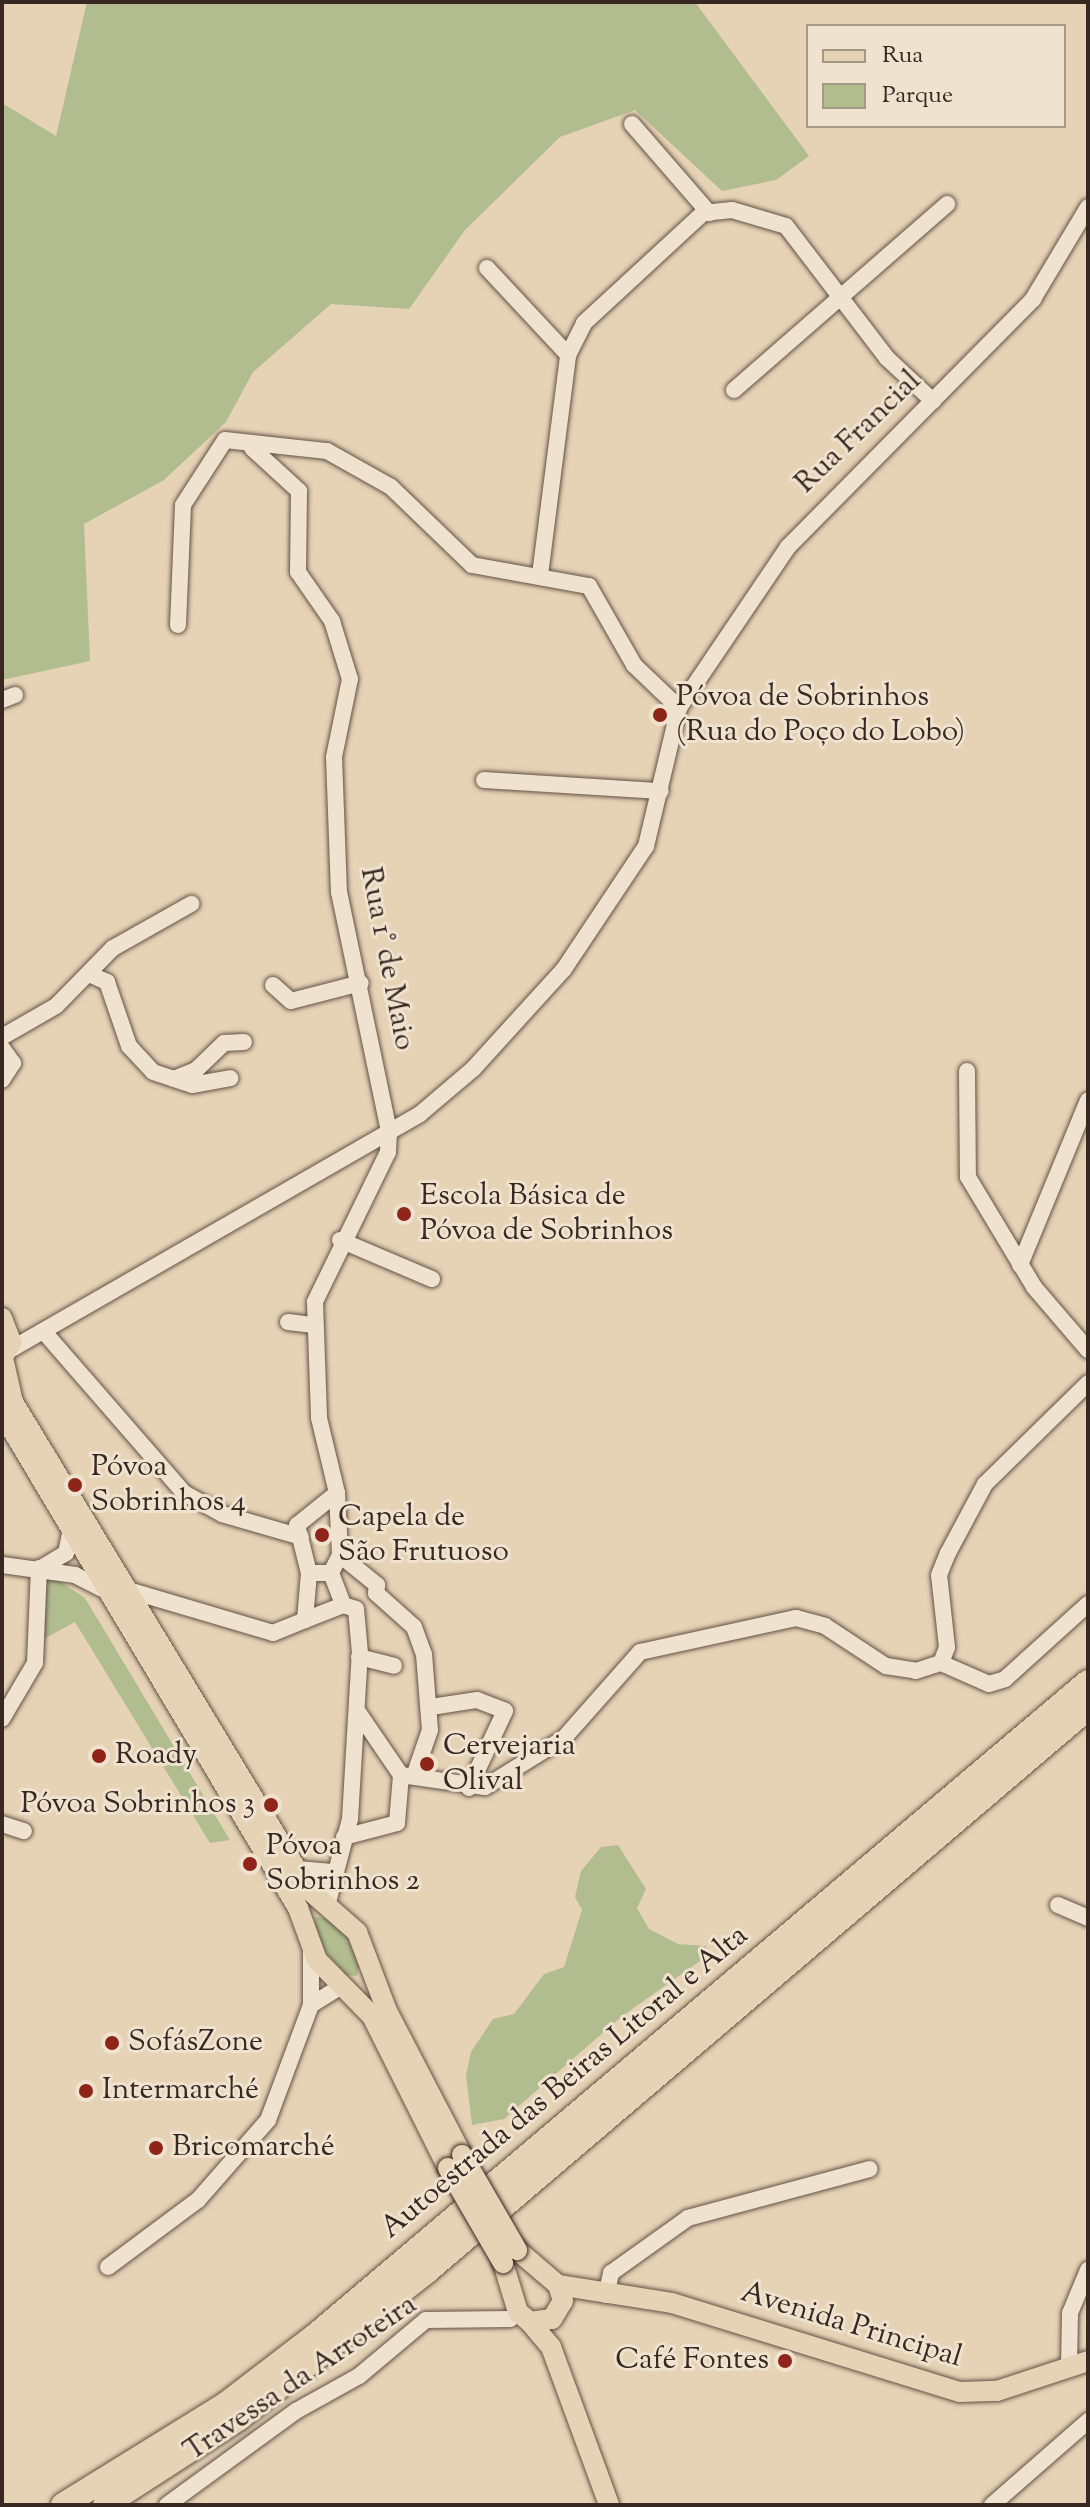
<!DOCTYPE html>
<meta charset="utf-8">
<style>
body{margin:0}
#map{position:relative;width:1090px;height:2507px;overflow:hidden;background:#e6d2b5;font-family:"Sorts Mill Goudy",serif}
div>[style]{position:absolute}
.green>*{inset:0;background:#b2bd8f}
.roads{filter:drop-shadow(0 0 2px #635246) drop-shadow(0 0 2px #635246)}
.minor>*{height:16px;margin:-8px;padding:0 8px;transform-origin:8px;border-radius:8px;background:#efe2cf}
.major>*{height:20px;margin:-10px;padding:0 10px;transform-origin:10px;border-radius:10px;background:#e6d2b5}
.highway>*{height:24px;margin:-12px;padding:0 12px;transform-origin:12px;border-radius:12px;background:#e6d2b5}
.bridges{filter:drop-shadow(0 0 2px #372821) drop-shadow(0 0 2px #372821)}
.major-bridge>*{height:20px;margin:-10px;padding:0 10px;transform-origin:10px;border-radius:10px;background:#e6d2b5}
.dots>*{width:22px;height:22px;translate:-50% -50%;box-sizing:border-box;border:4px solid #efe2cf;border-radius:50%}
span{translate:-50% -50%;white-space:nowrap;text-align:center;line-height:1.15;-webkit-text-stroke:6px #efe2cf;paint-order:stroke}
.street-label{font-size:30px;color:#372821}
.poi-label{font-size:30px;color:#372821}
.left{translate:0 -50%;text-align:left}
.right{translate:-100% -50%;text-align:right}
.frame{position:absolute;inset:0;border:4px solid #372821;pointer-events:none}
.legend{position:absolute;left:806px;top:24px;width:260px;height:104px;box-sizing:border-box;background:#efe2cf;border:2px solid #a59889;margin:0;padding:10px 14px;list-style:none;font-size:24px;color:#372821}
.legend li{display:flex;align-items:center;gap:16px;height:40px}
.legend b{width:40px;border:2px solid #a59889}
</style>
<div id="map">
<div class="green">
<div style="clip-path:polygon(87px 2px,695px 2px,809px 156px,776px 180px,722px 191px,635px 110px,560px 137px,465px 230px,409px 309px,331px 304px,253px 372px,226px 422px,164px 480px,84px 524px,90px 661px,2px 680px,2px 103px,56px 136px)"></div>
<div style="clip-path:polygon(58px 1580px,85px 1598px,230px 1840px,210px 1843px,75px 1622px,40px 1641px,43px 1581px)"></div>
<div style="clip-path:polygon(618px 1845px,646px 1889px,637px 1908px,649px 1929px,678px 1944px,706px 1946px,707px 1956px,621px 2017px,504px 2119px,472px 2125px,466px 2075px,471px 2052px,493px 2019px,514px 2014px,544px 1974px,564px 1967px,582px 1910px,575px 1897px,581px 1871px,601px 1847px)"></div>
<div style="clip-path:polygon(316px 1917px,330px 1919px,348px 1939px,360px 1962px,357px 1976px,346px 1975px,326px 1952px,313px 1930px)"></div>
</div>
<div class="roads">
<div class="minor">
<div style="left:632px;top:124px;width:118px;rotate:49.1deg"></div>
<div style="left:487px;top:268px;width:119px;rotate:47deg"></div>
<div style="left:734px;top:390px;width:283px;rotate:-41.1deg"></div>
<div style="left:252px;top:448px;width:64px;rotate:42.5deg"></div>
<div style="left:299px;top:491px;width:81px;rotate:90.7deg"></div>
<div style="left:298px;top:572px;width:60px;rotate:55.2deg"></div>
<div style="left:332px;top:621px;width:61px;rotate:72.8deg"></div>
<div style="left:350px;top:679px;width:80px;rotate:101.6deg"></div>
<div style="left:334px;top:757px;width:135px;rotate:87.9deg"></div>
<div style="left:339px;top:892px;width:245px;rotate:78.2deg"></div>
<div style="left:389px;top:1132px;width:20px;rotate:93deg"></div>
<div style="left:388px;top:1152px;width:167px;rotate:116deg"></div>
<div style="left:315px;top:1302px;width:116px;rotate:88deg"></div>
<div style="left:319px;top:1418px;width:77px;rotate:76.5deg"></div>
<div style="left:337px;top:1493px;width:62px;rotate:87.2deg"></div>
<div style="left:340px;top:1555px;width:20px;rotate:117deg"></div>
<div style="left:540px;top:575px;width:222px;rotate:-82.7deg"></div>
<div style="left:568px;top:355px;width:36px;rotate:-63deg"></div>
<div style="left:584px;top:323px;width:162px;rotate:-42.7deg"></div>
<div style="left:703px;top:213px;width:29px;rotate:-6deg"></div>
<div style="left:732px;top:210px;width:56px;rotate:16.5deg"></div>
<div style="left:786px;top:226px;width:166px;rotate:52.6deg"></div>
<div style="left:887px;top:358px;width:63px;rotate:43.1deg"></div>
<div style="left:178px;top:625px;width:120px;rotate:-87.6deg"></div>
<div style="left:183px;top:505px;width:77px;rotate:-57.1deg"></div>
<div style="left:225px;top:440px;width:103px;rotate:6.2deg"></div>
<div style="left:327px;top:451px;width:73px;rotate:29.4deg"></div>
<div style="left:391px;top:487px;width:112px;rotate:43.9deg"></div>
<div style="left:472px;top:565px;width:119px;rotate:10.2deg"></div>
<div style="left:589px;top:586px;width:91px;rotate:60.3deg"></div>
<div style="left:634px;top:665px;width:62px;rotate:43.7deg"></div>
<div style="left:2px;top:700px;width:14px;rotate:-21deg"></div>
<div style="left:484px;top:780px;width:177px;rotate:3.6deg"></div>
<div style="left:89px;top:974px;width:20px;rotate:24deg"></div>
<div style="left:107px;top:982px;width:68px;rotate:71deg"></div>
<div style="left:129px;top:1046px;width:35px;rotate:47deg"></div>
<div style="left:153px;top:1072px;width:41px;rotate:18.4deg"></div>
<div style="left:192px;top:1085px;width:39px;rotate:-10deg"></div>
<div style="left:273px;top:985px;width:24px;rotate:42deg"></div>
<div style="left:291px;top:1001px;width:72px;rotate:-14.4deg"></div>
<div style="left:2px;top:1037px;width:62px;rotate:-29.9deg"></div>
<div style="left:56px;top:1006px;width:81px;rotate:-45.5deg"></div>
<div style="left:113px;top:948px;width:90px;rotate:-29.4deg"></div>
<div style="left:2px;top:1048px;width:19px;rotate:54deg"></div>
<div style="left:13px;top:1063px;width:20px;rotate:123deg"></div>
<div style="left:967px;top:1071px;width:106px;rotate:89.5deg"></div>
<div style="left:968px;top:1177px;width:128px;rotate:59deg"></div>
<div style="left:1034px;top:1287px;width:83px;rotate:49.4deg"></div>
<div style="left:174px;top:1079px;width:24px;rotate:-22deg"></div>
<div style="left:196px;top:1070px;width:39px;rotate:-44deg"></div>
<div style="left:224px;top:1043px;width:20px;rotate:-3deg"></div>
<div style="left:340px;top:1240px;width:100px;rotate:23deg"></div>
<div style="left:1020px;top:1265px;width:178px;rotate:-67.6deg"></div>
<div style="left:288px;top:1322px;width:24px;rotate:7deg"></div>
<div style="left:45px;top:1333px;width:212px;rotate:49deg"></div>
<div style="left:184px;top:1493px;width:43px;rotate:28.9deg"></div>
<div style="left:222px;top:1514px;width:82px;rotate:16.2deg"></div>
<div style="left:8px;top:1351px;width:475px;rotate:-29.9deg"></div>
<div style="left:420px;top:1114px;width:70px;rotate:-40.3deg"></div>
<div style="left:473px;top:1069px;width:135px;rotate:-47.7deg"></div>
<div style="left:564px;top:969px;width:148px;rotate:-56.3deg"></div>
<div style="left:646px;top:846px;width:142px;rotate:-76.6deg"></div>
<div style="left:679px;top:708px;width:194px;rotate:-55.9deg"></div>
<div style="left:788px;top:547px;width:349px;rotate:-45.3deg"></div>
<div style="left:1033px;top:299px;width:107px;rotate:-59.1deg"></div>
<div style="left:337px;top:1493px;width:51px;rotate:141.3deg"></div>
<div style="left:297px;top:1525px;width:49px;rotate:76deg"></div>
<div style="left:309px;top:1573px;width:22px"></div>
<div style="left:331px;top:1573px;width:34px;rotate:69deg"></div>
<div style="left:340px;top:1555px;width:48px;rotate:39deg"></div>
<div style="left:377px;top:1585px;width:8px;rotate:97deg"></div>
<div style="left:2px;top:1565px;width:74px;rotate:7.8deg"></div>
<div style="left:75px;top:1575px;width:35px;rotate:27deg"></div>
<div style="left:41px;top:1568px;width:29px;rotate:-31deg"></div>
<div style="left:66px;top:1553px;width:24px;rotate:-78deg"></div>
<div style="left:309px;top:1573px;width:47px;rotate:94.9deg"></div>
<div style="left:305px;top:1620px;width:41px;rotate:-21.5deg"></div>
<div style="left:128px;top:1590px;width:151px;rotate:16.5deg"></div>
<div style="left:273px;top:1633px;width:35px;rotate:-22deg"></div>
<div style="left:376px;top:1593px;width:51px;rotate:41.8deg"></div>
<div style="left:414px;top:1627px;width:29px;rotate:70deg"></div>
<div style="left:424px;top:1654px;width:76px;rotate:85.5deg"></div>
<div style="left:430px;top:1730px;width:49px;rotate:109.2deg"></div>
<div style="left:359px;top:1657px;width:36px;rotate:14deg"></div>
<div style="left:941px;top:1663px;width:17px;rotate:-69deg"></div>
<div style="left:947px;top:1647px;width:72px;rotate:-96.3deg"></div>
<div style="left:939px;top:1575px;width:24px;rotate:-68deg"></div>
<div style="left:948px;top:1553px;width:78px;rotate:-61.8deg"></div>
<div style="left:985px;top:1484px;width:144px;rotate:-44.4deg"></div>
<div style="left:941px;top:1663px;width:52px;rotate:23.6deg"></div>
<div style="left:989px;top:1684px;width:17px;rotate:-17deg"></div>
<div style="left:1005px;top:1679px;width:112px;rotate:-42.1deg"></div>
<div style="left:431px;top:1707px;width:47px;rotate:-8.7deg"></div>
<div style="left:477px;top:1700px;width:30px;rotate:21deg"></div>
<div style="left:505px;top:1711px;width:85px;rotate:115.1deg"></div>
<div style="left:358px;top:1712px;width:76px;rotate:55.7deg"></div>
<div style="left:2px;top:1719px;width:65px;rotate:-59.5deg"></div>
<div style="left:35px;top:1663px;width:95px;rotate:-87.6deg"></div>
<div style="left:401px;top:1775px;width:85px;rotate:8.1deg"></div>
<div style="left:485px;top:1787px;width:93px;rotate:-31.8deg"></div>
<div style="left:564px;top:1738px;width:115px;rotate:-48.5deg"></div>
<div style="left:640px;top:1652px;width:160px;rotate:-12.3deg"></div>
<div style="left:796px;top:1618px;width:30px;rotate:15deg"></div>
<div style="left:825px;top:1626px;width:73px;rotate:33.3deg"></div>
<div style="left:886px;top:1666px;width:30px;rotate:9deg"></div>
<div style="left:916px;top:1671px;width:26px;rotate:-18deg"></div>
<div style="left:2px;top:1824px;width:23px;rotate:18deg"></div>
<div style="left:344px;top:1837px;width:55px;rotate:-14.8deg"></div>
<div style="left:397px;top:1823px;width:48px;rotate:-85.2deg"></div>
<div style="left:297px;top:1869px;width:38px;rotate:5deg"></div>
<div style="left:1058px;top:1905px;width:33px;rotate:23deg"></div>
<div style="left:327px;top:1906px;width:90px;rotate:-75.2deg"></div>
<div style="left:350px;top:1819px;width:166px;rotate:-86.6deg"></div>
<div style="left:360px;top:1653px;width:44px;rotate:-95.2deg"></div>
<div style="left:356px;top:1609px;width:14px;rotate:-163deg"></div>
<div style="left:311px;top:2005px;width:36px;rotate:-32deg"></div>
<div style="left:108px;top:2267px;width:112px;rotate:-36.7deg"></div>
<div style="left:198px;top:2200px;width:106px;rotate:-48.8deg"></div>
<div style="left:268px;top:2120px;width:123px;rotate:-69.5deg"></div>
<div style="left:311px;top:2005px;width:56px;rotate:-90deg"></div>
<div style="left:606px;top:2295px;width:23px;rotate:-77deg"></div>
<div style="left:611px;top:2273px;width:95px;rotate:-35.5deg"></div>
<div style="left:688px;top:2218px;width:188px;rotate:-15.1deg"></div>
<div style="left:1069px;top:2366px;width:53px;rotate:-88.9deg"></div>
<div style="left:1070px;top:2313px;width:47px;rotate:-67.3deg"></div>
<div style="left:167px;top:2505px;width:160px;rotate:-36.1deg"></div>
<div style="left:296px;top:2411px;width:72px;rotate:-29.1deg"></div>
<div style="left:359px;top:2376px;width:87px;rotate:-39.9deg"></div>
<div style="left:426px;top:2320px;width:84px;rotate:-0.7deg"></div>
<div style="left:510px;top:2319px;width:11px;rotate:-41deg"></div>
<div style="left:992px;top:2505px;width:128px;rotate:-41.2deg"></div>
</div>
<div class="major">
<div style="left:2px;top:1318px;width:26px;rotate:69deg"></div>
<div style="left:11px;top:1342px;width:19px;rotate:118deg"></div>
<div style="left:3px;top:1358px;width:45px;rotate:77.2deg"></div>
<div style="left:13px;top:1402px;width:571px;rotate:58.76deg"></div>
<div style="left:309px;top:1890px;width:64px;rotate:41.2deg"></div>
<div style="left:357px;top:1932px;width:85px;rotate:69.2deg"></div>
<div style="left:387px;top:2011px;width:162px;rotate:62.5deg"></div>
<div style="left:2px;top:1413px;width:577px;rotate:59.12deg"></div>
<div style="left:298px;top:1908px;width:55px;rotate:69.9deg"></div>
<div style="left:317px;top:1960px;width:78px;rotate:45.5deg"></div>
<div style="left:372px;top:2016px;width:170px;rotate:63.4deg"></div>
<div style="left:503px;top:2263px;width:51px;rotate:73deg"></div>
<div style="left:518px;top:2312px;width:16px;rotate:40deg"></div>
<div style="left:530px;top:2322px;width:22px;rotate:-8deg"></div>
<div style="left:552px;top:2319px;width:21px;rotate:-59deg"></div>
<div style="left:563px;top:2301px;width:17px;rotate:-107deg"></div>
<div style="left:558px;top:2285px;width:54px;rotate:-139.5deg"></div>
<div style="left:558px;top:2285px;width:115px;rotate:9deg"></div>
<div style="left:672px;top:2303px;width:301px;rotate:17.2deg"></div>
<div style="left:960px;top:2392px;width:37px;rotate:-2deg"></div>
<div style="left:997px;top:2391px;width:96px;rotate:-18.2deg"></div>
<div style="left:530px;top:2322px;width:33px;rotate:50deg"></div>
<div style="left:551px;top:2347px;width:168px;rotate:69.8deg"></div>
</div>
<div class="highway">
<div style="left:63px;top:2505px;width:192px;rotate:-31.8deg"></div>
<div style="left:226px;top:2404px;width:113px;rotate:-37.5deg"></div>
<div style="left:316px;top:2335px;width:1011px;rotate:-40.23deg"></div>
<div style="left:105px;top:2505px;width:158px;rotate:-32.9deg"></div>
<div style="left:238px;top:2419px;width:239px;rotate:-38deg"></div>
<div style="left:426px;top:2272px;width:870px;rotate:-40.43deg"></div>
</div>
</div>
<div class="bridges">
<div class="major-bridge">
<div style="left:462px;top:2155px;width:110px;rotate:59.9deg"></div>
<div style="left:448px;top:2168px;width:110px;rotate:59.9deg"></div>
</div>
</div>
<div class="dots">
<div style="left:660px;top:715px;background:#8f2418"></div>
<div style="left:404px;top:1214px;background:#8f2418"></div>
<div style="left:75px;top:1485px;background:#8f2418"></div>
<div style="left:322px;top:1535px;background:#8f2418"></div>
<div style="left:99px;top:1756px;background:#8f2418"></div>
<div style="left:427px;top:1764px;background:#8f2418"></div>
<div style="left:271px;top:1805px;background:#8f2418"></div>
<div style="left:250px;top:1864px;background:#8f2418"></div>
<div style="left:112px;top:2043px;background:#8f2418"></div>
<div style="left:86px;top:2091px;background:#8f2418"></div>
<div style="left:156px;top:2148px;background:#8f2418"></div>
<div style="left:785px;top:2361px;background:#8f2418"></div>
</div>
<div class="street-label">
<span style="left:859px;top:433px;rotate:-44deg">Rua Francial</span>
<span style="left:386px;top:959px;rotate:79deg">Rua 1° de Maio</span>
<span style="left:565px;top:2083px;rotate:-40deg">Autoestrada das Beiras Litoral e Alta</span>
<span style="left:851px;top:2326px;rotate:17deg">Avenida Principal</span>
<span style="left:301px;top:2379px;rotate:-34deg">Travessa da Arroteira</span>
</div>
<div class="poi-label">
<span class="left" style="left:676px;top:715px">Póvoa de Sobrinhos<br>(Rua do Poço do Lobo)</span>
<span class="left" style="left:420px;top:1214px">Escola Básica de<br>Póvoa de Sobrinhos</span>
<span class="left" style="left:91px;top:1485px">Póvoa<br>Sobrinhos 4</span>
<span class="left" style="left:338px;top:1535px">Capela de<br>São Frutuoso</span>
<span class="left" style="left:443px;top:1764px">Cervejaria<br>Olival</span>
<span class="left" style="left:115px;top:1756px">Roady</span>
<span class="right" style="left:255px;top:1805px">Póvoa Sobrinhos 3</span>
<span class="left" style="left:266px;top:1864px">Póvoa<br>Sobrinhos 2</span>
<span class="left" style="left:128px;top:2043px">SofásZone</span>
<span class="left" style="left:102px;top:2091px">Intermarché</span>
<span class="left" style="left:172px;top:2148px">Bricomarché</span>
<span class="right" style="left:769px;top:2361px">Café Fontes</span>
</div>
<div class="frame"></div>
<ul class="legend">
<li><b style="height:10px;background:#e6d2b5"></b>Rua</li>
<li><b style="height:22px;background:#b2bd8f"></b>Parque</li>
</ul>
</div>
